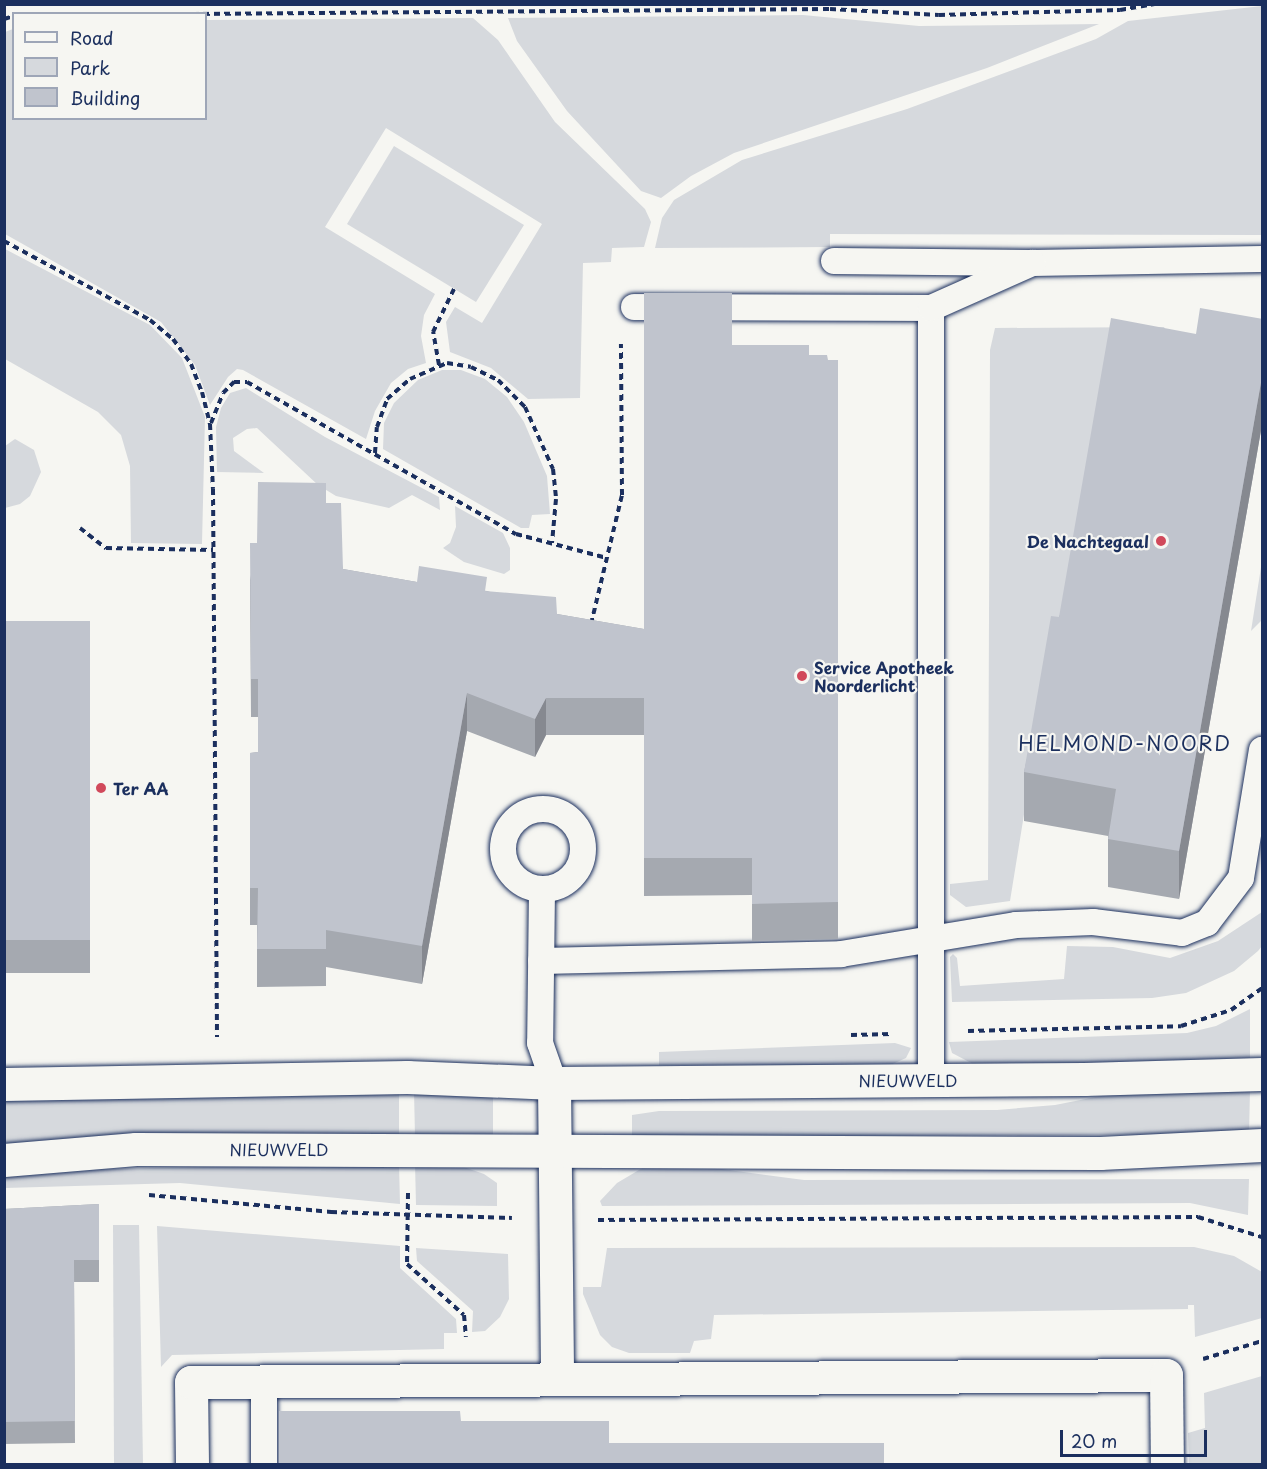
<!DOCTYPE html>
<style>
body{margin:0}
#map{position:relative;width:1267px;height:1469px;overflow:hidden;background:#f6f6f2;font-family:"Playpen Sans",sans-serif}
div>[style]{position:absolute}
.green>*{inset:0;background:#d6d9dd}
.path>*{height:4px;margin-top:-2px;transform-origin:0;background:repeating-linear-gradient(90deg,#1b2f5e 0 6px,transparent 0 10.5px)}
.roads{filter:drop-shadow(0 0 2px #1b2f5e) drop-shadow(0 0 2px #1b2f5e)}
.lane>*{height:26px;margin:-13px;padding:0 13px;transform-origin:13px;border-radius:13px;background:#f6f6f2}
.lane>.ring{margin:-13px;padding:0;box-sizing:content-box;background:none;border:26px solid #f6f6f2;border-radius:50%}
.street>*{height:33px;margin:-16.5px;padding:0 16.5px;transform-origin:16.5px;border-radius:16.5px;background:#f6f6f2}
.secondary>*{height:33px;margin:-16.5px;padding:0 16.5px;transform-origin:16.5px;border-radius:16.5px;background:#f6f6f2}
.wall>*{inset:0;background:#a5a9b0}
.shaded-wall>*{inset:0;background:#868990}
.building>*{inset:0;background:#c0c4cd}
.dots>*{width:16px;height:16px;translate:-50% -50%;box-sizing:border-box;border:3px solid #f6f6f2;border-radius:50%}
span{translate:-50% -50%;white-space:nowrap;text-align:center;line-height:1.15;-webkit-text-stroke:4.5px #f6f6f2;paint-order:stroke}
.poi-label{font-size:16px;color:#1b2f5e;font-weight:700}
.right{translate:-100% -50%;text-align:right}
.left{translate:0 -50%;text-align:left}
.street-label{font-size:16px;color:#1b2f5e}
.quarter-label{font-size:20px;color:#1b2f5e;letter-spacing:1.5px}
.frame{position:absolute;inset:0;border:6px solid #1b2f5e;pointer-events:none}
.legend{position:absolute;left:12px;top:12px;width:195px;height:108px;box-sizing:border-box;background:#f6f6f2;border:2px solid #9ea6b7;margin:0;padding:8px 10px;list-style:none;font-size:18px;color:#1b2f5e}
.legend li{display:flex;align-items:center;gap:12px;height:30px}
.legend b{width:30px;border:2px solid #9ea6b7}
.scale{position:absolute;left:1060px;top:1430px;width:147px;height:27px;box-sizing:border-box;border:3px solid #1b2f5e;border-top:0;padding-left:8px;font-size:18px;line-height:21px;white-space:nowrap;color:#1b2f5e;-webkit-text-stroke:4px #f6f6f2;paint-order:stroke}
</style>
<div id="map">
<div class="green">
<div style="clip-path:polygon(1262px 6px,1262px 235px,830px 234px,830px 247px,655px 248px,662px 218px,674px 200px,742px 160px,907px 109px,1096px 39px,1128px 21px)"></div>
<div style="clip-path:polygon(803px 15px,919px 26px,1099px 24px,987px 68px,734px 153px,691px 176px,661px 198px,641px 191px,567px 111px,517px 41px,508px 18px)"></div>
<div style="clip-path:polygon(473px 18px,498px 40px,555px 122px,645px 209px,651px 222px,644px 247px,612px 248px,611px 262px,583px 263px,580px 398px,528px 399px,491px 368px,450px 352px,446px 322px,455px 307px,482px 323px,542px 224px,386px 128px,325px 227px,435px 294px,424px 315px,421px 336px,426px 363px,408px 369px,391px 383px,375px 411px,366px 439px,243px 370px,237px 369px,228px 377px,210px 405px,195px 365px,161px 322px,5px 234px,5px 32px,13px 29px,14px 118px,206px 118px,206px 20px)"></div>
<div style="clip-path:polygon(394px 146px,524px 225px,476px 302px,347px 224px)"></div>
<div style="clip-path:polygon(5px 249px,150px 325px,182px 358px,205px 417px,202px 544px,131px 543px,130px 466px,121px 435px,98px 412px,5px 359px)"></div>
<div style="clip-path:polygon(1164px 327px,1167px 332px,1057px 661px,1049px 660px,1010px 901px,966px 907px,950px 895px,950px 884px,988px 880px,990px 350px,995px 328px)"></div>
<div style="clip-path:polygon(442px 370px,461px 370px,485px 379px,507px 397px,524px 422px,547px 476px,550px 514px,532px 515px,529px 528px,521px 528px,383px 449px,384px 423px,394px 403px,418px 380px)"></div>
<div style="clip-path:polygon(246px 388px,325px 437px,439px 497px,440px 510px,412px 495px,389px 508px,336px 496px,318px 485px,257px 428px,247px 429px,233px 438px,234px 451px,264px 473px,217px 472px,216px 427px,221px 408px,230px 393px)"></div>
<div style="clip-path:polygon(15px 439px,34px 450px,41px 472px,30px 496px,20px 504px,5px 508px,5px 446px)"></div>
<div style="clip-path:polygon(455px 506px,503px 533px,510px 548px,510px 570px,504px 574px,464px 562px,443px 548px,450px 543px,456px 527px)"></div>
<div style="clip-path:polygon(1262px 561px,1262px 620px,1251px 631px)"></div>
<div style="clip-path:polygon(1262px 912px,1262px 946px,1258px 951px,1234px 971px,1186px 993px,1152px 998px,952px 1002px,950px 957px,953px 954px,957px 958px,960px 986px,1064px 979px,1067px 946px,1113px 947px,1170px 958px,1218px 941px)"></div>
<div style="clip-path:polygon(1250px 1009px,1250px 1058px,1178px 1065px,975px 1065px,952px 1053px,949px 1042px,1187px 1033px,1216px 1026px)"></div>
<div style="clip-path:polygon(895px 1043px,911px 1048px,906px 1058px,888px 1066px,659px 1065px,659px 1052px)"></div>
<div style="clip-path:polygon(399px 1090px,399px 1137px,5px 1146px,5px 1096px)"></div>
<div style="clip-path:polygon(414px 1090px,493px 1097px,493px 1137px,415px 1137px)"></div>
<div style="clip-path:polygon(1250px 1091px,1249px 1134px,632px 1137px,632px 1115px,659px 1111px,997px 1110px,1055px 1105px,1111px 1094px)"></div>
<div style="clip-path:polygon(399px 1163px,400px 1204px,180px 1183px,5px 1188px,5px 1171px)"></div>
<div style="clip-path:polygon(415px 1163px,455px 1164px,484px 1174px,497px 1183px,497px 1206px,416px 1205px)"></div>
<div style="clip-path:polygon(692px 1165px,804px 1180px,1249px 1179px,1248px 1215px,1190px 1203px,602px 1206px,600px 1201px,617px 1183px,644px 1167px)"></div>
<div style="clip-path:polygon(113px 1225px,139px 1225px,143px 1464px,114px 1464px)"></div>
<div style="clip-path:polygon(157px 1226px,400px 1246px,400px 1268px,456px 1319px,457px 1333px,444px 1333px,444px 1349px,172px 1355px,161px 1367px)"></div>
<div style="clip-path:polygon(1194px 1247px,1234px 1256px,1262px 1272px,1262px 1318px,1195px 1337px,1194px 1305px,1188px 1305px,1188px 1309px,714px 1315px,711px 1339px,694px 1341px,690px 1353px,629px 1353px,612px 1347px,600px 1335px,583px 1294px,583px 1287px,601px 1287px,607px 1248px)"></div>
<div style="clip-path:polygon(416px 1248px,508px 1254px,509px 1299px,500px 1317px,485px 1331px,472px 1332px,473px 1311px,417px 1261px)"></div>
<div style="clip-path:polygon(1262px 1376px,1262px 1464px,1189px 1464px,1188px 1433px,1205px 1428px,1204px 1393px)"></div>
</div>
<div class="path">
<div style="left:193px;top:14px;width:637px;rotate:-0.45deg"></div>
<div style="left:830px;top:9px;width:109px;rotate:3.2deg"></div>
<div style="left:939px;top:15px;width:181px;rotate:-1.6deg"></div>
<div style="left:1120px;top:10px;width:35px;rotate:-10deg"></div>
<div style="left:4px;top:19px;width:10px;rotate:-17deg"></div>
<div style="left:4px;top:241px;width:166px;rotate:28.4deg"></div>
<div style="left:150px;top:320px;width:30px;rotate:40deg"></div>
<div style="left:173px;top:339px;width:31px;rotate:54deg"></div>
<div style="left:191px;top:364px;width:30px;rotate:69deg"></div>
<div style="left:202px;top:392px;width:33px;rotate:76deg"></div>
<div style="left:210px;top:424px;width:65px;rotate:87.4deg"></div>
<div style="left:213px;top:489px;width:548px;rotate:89.58deg"></div>
<div style="left:439px;top:365px;width:34px;rotate:-100deg"></div>
<div style="left:433px;top:332px;width:48px;rotate:-64deg"></div>
<div style="left:211px;top:423px;width:32px;rotate:-68deg"></div>
<div style="left:223px;top:393px;width:16px;rotate:-45deg"></div>
<div style="left:234px;top:382px;width:13px"></div>
<div style="left:247px;top:382px;width:309px;rotate:29.5deg"></div>
<div style="left:516px;top:534px;width:94px;rotate:14.8deg"></div>
<div style="left:375px;top:453px;width:26px;rotate:-86deg"></div>
<div style="left:377px;top:427px;width:30px;rotate:-70deg"></div>
<div style="left:387px;top:399px;width:30px;rotate:-41deg"></div>
<div style="left:410px;top:379px;width:40px;rotate:-23.4deg"></div>
<div style="left:447px;top:363px;width:24px;rotate:9deg"></div>
<div style="left:471px;top:367px;width:30px;rotate:26deg"></div>
<div style="left:498px;top:380px;width:38px;rotate:45deg"></div>
<div style="left:525px;top:407px;width:68px;rotate:65.7deg"></div>
<div style="left:553px;top:469px;width:30px;rotate:84deg"></div>
<div style="left:556px;top:499px;width:44px;rotate:95.2deg"></div>
<div style="left:80px;top:528px;width:33px;rotate:38deg"></div>
<div style="left:106px;top:548px;width:107px;rotate:1.1deg"></div>
<div style="left:591px;top:624px;width:133px;rotate:-76.5deg"></div>
<div style="left:622px;top:495px;width:151px;rotate:-90.4deg"></div>
<div style="left:968px;top:1031px;width:213px;rotate:-1.3deg"></div>
<div style="left:1181px;top:1026px;width:52px;rotate:-17.7deg"></div>
<div style="left:1231px;top:1010px;width:38px;rotate:-35deg"></div>
<div style="left:851px;top:1035px;width:41px;rotate:-1.4deg"></div>
<div style="left:408px;top:1193px;width:71px;rotate:90.8deg"></div>
<div style="left:407px;top:1264px;width:76px;rotate:41.8deg"></div>
<div style="left:464px;top:1315px;width:22px;rotate:85deg"></div>
<div style="left:149px;top:1195px;width:183px;rotate:5.3deg"></div>
<div style="left:331px;top:1212px;width:181px;rotate:1.9deg"></div>
<div style="left:598px;top:1220px;width:600px;rotate:-0.29deg"></div>
<div style="left:1198px;top:1217px;width:67px;rotate:17.4deg"></div>
<div style="left:1203px;top:1359px;width:62px;rotate:-17deg"></div>
</div>
<div class="roads">
<div class="lane">
<div style="left:834px;top:261px;width:198px;rotate:0.6deg"></div>
<div style="left:1032px;top:263px;width:230px;rotate:-1deg"></div>
<div style="left:634px;top:307px;width:297px;rotate:0.2deg"></div>
<div class="ring" style="left:503px;top:809px;width:54px;height:54px"></div>
<div style="left:542px;top:890px;width:153px;rotate:90.7deg"></div>
<div style="left:540px;top:1043px;width:42px;rotate:70.7deg"></div>
<div style="left:541px;top:961px;width:300px;rotate:-1.3deg"></div>
<div style="left:841px;top:954px;width:177px;rotate:-9.4deg"></div>
<div style="left:1016px;top:925px;width:77px;rotate:-2.2deg"></div>
<div style="left:1093px;top:922px;width:90px;rotate:7deg"></div>
<div style="left:1182px;top:933px;width:27px;rotate:-22deg"></div>
<div style="left:1207px;top:923px;width:56px;rotate:-52.9deg"></div>
<div style="left:1241px;top:878px;width:130px;rotate:-80.7deg"></div>
<div style="left:931px;top:1080px;width:772px;rotate:-90deg"></div>
<div style="left:931px;top:308px;width:111px;rotate:-24deg"></div>
<div style="left:264px;top:1380px;width:84px;rotate:90deg"></div>
</div>
<div class="street">
<div style="left:554px;top:1083px;width:296px;rotate:89.4deg"></div>
<div style="left:192px;top:1464px;width:82px;rotate:-90.7deg"></div>
<div style="left:191px;top:1382px;width:975px;rotate:-0.41deg"></div>
<div style="left:1166px;top:1375px;width:89px;rotate:89.4deg"></div>
</div>
<div class="secondary">
<div style="left:4px;top:1084px;width:403px;rotate:-1deg"></div>
<div style="left:407px;top:1077px;width:147px;rotate:2.3deg"></div>
<div style="left:554px;top:1083px;width:530px;rotate:-0.43deg"></div>
<div style="left:1084px;top:1079px;width:178px;rotate:-1.6deg"></div>
<div style="left:4px;top:1160px;width:132px;rotate:-4.8deg"></div>
<div style="left:136px;top:1149px;width:964px;rotate:0.24deg"></div>
<div style="left:1100px;top:1153px;width:162px;rotate:-2.8deg"></div>
</div>
</div>
<div class="wall">
<div style="clip-path:polygon(1263px 319px,1263px 419px,1179px 899px,1108px 887px,1108px 836px,1024px 821px,1024px 772px,1059px 617px,1196px 334px)"></div>
<div style="clip-path:polygon(732px 345px,809px 355px,828px 360px,838px 360px,838px 939px,752px 941px,752px 895px,644px 896px,644px 735px,546px 735px,535px 757px,467px 731px,422px 984px,326px 967px,326px 986px,257px 987px,257px 925px,250px 925px,250px 753px,258px 752px,258px 717px,251px 717px,250px 580px,257px 543px,326px 503px,343px 569px,417px 582px,487px 591px,557px 614px,644px 629px)"></div>
<div style="clip-path:polygon(4px 621px,90px 621px,90px 973px,4px 973px)"></div>
<div style="clip-path:polygon(99px 1204px,99px 1282px,74px 1282px,75px 1443px,4px 1444px,4px 1209px)"></div>
</div>
<div class="shaded-wall">
<div style="clip-path:polygon(1263px 371px,1263px 419px,1179px 899px,1179px 851px)"></div>
<div style="clip-path:polygon(467px 693px,467px 731px,422px 984px,422px 946px)"></div>
<div style="clip-path:polygon(546px 698px,546px 735px,535px 757px,535px 719px)"></div>
</div>
<div class="building">
<div style="clip-path:polygon(644px 293px,732px 293px,732px 345px,809px 345px,809px 355px,827px 355px,828px 360px,838px 360px,838px 902px,752px 904px,752px 858px,644px 858px,644px 698px,546px 698px,535px 719px,467px 693px,422px 946px,326px 930px,326px 949px,257px 949px,258px 888px,250px 888px,250px 753px,258px 752px,258px 679px,251px 679px,250px 543px,257px 543px,258px 482px,326px 483px,326px 503px,341px 503px,343px 569px,417px 582px,419px 566px,487px 577px,485px 591px,556px 597px,557px 614px,644px 629px)"></div>
<div style="clip-path:polygon(1200px 308px,1263px 319px,1263px 371px,1179px 851px,1108px 839px,1116px 789px,1024px 772px,1051px 616px,1059px 617px,1111px 318px,1196px 334px)"></div>
<div style="clip-path:polygon(4px 621px,90px 621px,90px 940px,4px 940px)"></div>
<div style="clip-path:polygon(99px 1204px,99px 1260px,74px 1260px,75px 1421px,4px 1422px,4px 1209px)"></div>
<div style="clip-path:polygon(279px 1411px,460px 1411px,461px 1421px,609px 1421px,609px 1443px,884px 1443px,884px 1464px,279px 1464px)"></div>
</div>
<div class="dots">
<div style="left:1161px;top:541px;background:#d1495b"></div>
<div style="left:802px;top:676px;background:#d1495b"></div>
<div style="left:101px;top:788px;background:#d1495b"></div>
</div>
<div class="poi-label">
<span class="right" style="left:1149px;top:541px">De Nachtegaal</span>
<span class="left" style="left:814px;top:676px">Service Apotheek<br>Noorderlicht</span>
<span class="left" style="left:113px;top:788px">Ter AA</span>
</div>
<div class="street-label">
<span style="left:908px;top:1080px">NIEUWVELD</span>
<span style="left:279px;top:1149px">NIEUWVELD</span>
</div>
<div class="quarter-label">
<span style="left:1125px;top:743px">HELMOND-NOORD</span>
</div>
<div class="frame"></div>
<ul class="legend">
<li><b style="height:8px;background:#f6f6f2"></b>Road</li>
<li><b style="height:16px;background:#d6d9dd"></b>Park</li>
<li><b style="height:16px;background:#c0c4cd"></b>Building</li>
</ul>
<div class="scale">20 m</div>
</div>
